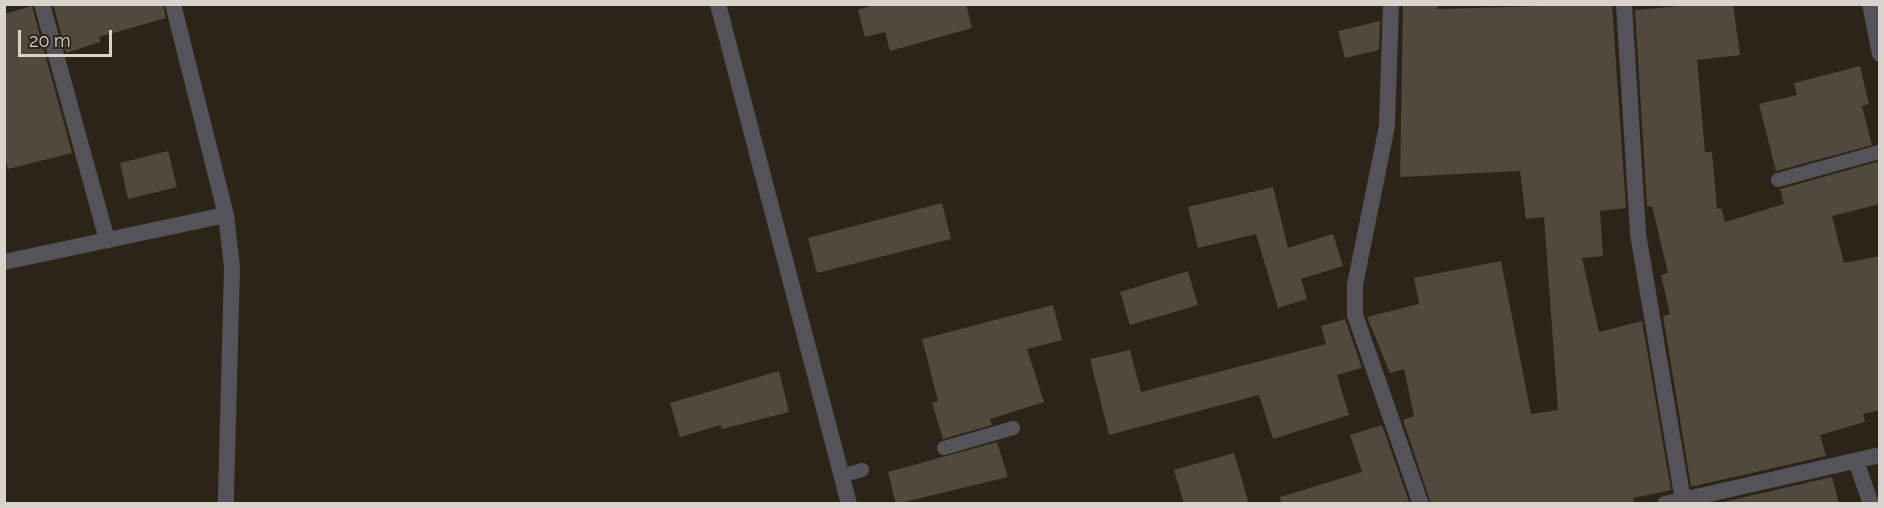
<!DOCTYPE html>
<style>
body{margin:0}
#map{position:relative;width:1884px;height:508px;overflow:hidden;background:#2b2417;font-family:Raleway,sans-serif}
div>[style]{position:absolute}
.building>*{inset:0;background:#51493b}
.service>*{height:14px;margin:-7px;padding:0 7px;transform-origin:7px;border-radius:7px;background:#54535a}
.minor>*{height:16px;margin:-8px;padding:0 8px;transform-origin:8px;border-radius:8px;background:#54535a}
span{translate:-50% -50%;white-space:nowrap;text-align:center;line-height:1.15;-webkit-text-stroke:4.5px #2b2417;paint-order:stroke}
.frame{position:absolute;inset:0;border:6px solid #d8d4cb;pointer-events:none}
.scale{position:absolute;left:18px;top:30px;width:94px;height:27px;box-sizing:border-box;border:3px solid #d8d4cb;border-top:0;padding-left:8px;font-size:18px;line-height:21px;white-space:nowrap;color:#d8d4cb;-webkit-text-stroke:4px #2b2417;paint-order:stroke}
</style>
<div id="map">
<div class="building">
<div style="clip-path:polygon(53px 4px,163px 4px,166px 18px,99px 37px,100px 42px,66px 53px)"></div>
<div style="clip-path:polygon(877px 4px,966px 4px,972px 28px,890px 51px,885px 32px,865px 37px,858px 10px)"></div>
<div style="clip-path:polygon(1403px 4px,1437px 4px,1438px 9px,1612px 4px,1626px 208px,1600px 211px,1603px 256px,1582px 258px,1599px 332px,1642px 321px,1671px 490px,1633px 498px,1634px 504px,1431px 504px,1403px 420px,1414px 416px,1404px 369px,1390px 373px,1367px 317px,1419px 304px,1414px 278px,1501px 261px,1531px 414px,1558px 410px,1544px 217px,1526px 219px,1520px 171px,1400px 177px)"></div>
<div style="clip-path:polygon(1704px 4px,1733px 4px,1740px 55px,1697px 60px,1705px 152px,1712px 152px,1717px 209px,1721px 208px,1725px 222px,1784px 204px,1780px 189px,1880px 161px,1880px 204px,1832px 216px,1844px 263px,1880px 256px,1880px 410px,1863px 414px,1865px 422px,1820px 435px,1826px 456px,1695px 486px,1691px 486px,1663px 316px,1670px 314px,1661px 275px,1668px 273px,1652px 206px,1647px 207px,1635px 10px)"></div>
<div style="clip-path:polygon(32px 6px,72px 153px,8px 169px,4px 153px,4px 14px)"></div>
<div style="clip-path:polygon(1380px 21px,1379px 50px,1345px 58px,1338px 31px)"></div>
<div style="clip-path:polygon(1860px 66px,1869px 104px,1862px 106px,1872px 145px,1776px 171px,1759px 104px,1797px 95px,1794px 83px)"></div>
<div style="clip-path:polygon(168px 151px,177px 187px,128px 199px,120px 163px)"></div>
<div style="clip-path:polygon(1273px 187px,1288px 248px,1333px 234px,1343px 266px,1301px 279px,1307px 299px,1278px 308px,1256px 234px,1198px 248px,1188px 207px)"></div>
<div style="clip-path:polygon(942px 203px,951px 239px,817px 273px,808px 238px)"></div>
<div style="clip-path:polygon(1188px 271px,1198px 305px,1130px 325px,1120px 292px)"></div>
<div style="clip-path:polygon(1053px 305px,1062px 340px,1027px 349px,1044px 402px,990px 419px,992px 425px,943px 439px,932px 403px,938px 401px,922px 339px)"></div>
<div style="clip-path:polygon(1345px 319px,1362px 368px,1337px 375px,1349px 415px,1273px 439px,1259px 395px,1109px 435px,1090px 359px,1130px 350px,1141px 392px,1326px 344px,1321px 326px)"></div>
<div style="clip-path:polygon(779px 371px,789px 412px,722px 429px,721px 425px,680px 437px,670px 403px)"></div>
<div style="clip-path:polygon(1382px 425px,1410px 504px,1281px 504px,1280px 497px,1362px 472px,1350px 435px)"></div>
<div style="clip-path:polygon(997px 442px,1008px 477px,896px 504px,888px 472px)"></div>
<div style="clip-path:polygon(1234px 453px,1249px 504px,1184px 504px,1174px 470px)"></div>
<div style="clip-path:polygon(1832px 477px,1839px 504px,1714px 504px)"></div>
</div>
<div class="service">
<div style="left:1778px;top:180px;width:106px;rotate:-15.4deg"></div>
<div style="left:944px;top:448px;width:72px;rotate:-16.2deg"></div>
<div style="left:841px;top:476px;width:22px;rotate:-16deg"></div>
</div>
<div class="minor">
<div style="left:42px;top:4px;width:245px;rotate:74.6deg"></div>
<div style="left:173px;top:4px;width:218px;rotate:75.9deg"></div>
<div style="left:226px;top:215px;width:52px;rotate:83.4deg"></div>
<div style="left:232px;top:267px;width:237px;rotate:91.5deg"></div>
<div style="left:718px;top:4px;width:517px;rotate:75.32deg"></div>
<div style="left:1391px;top:4px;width:122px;rotate:91.9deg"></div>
<div style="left:1387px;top:126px;width:162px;rotate:101.4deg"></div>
<div style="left:1355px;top:285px;width:30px;rotate:90deg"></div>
<div style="left:1355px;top:315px;width:200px;rotate:70.8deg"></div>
<div style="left:1624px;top:4px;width:230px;rotate:86.5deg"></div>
<div style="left:1638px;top:234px;width:270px;rotate:80.4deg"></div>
<div style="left:1870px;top:4px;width:51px;rotate:78.7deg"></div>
<div style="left:4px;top:262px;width:227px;rotate:-12deg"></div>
<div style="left:1856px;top:461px;width:46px;rotate:70.8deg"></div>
<div style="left:1665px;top:504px;width:221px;rotate:-12.8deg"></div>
</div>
<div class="frame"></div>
<div class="scale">20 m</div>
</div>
